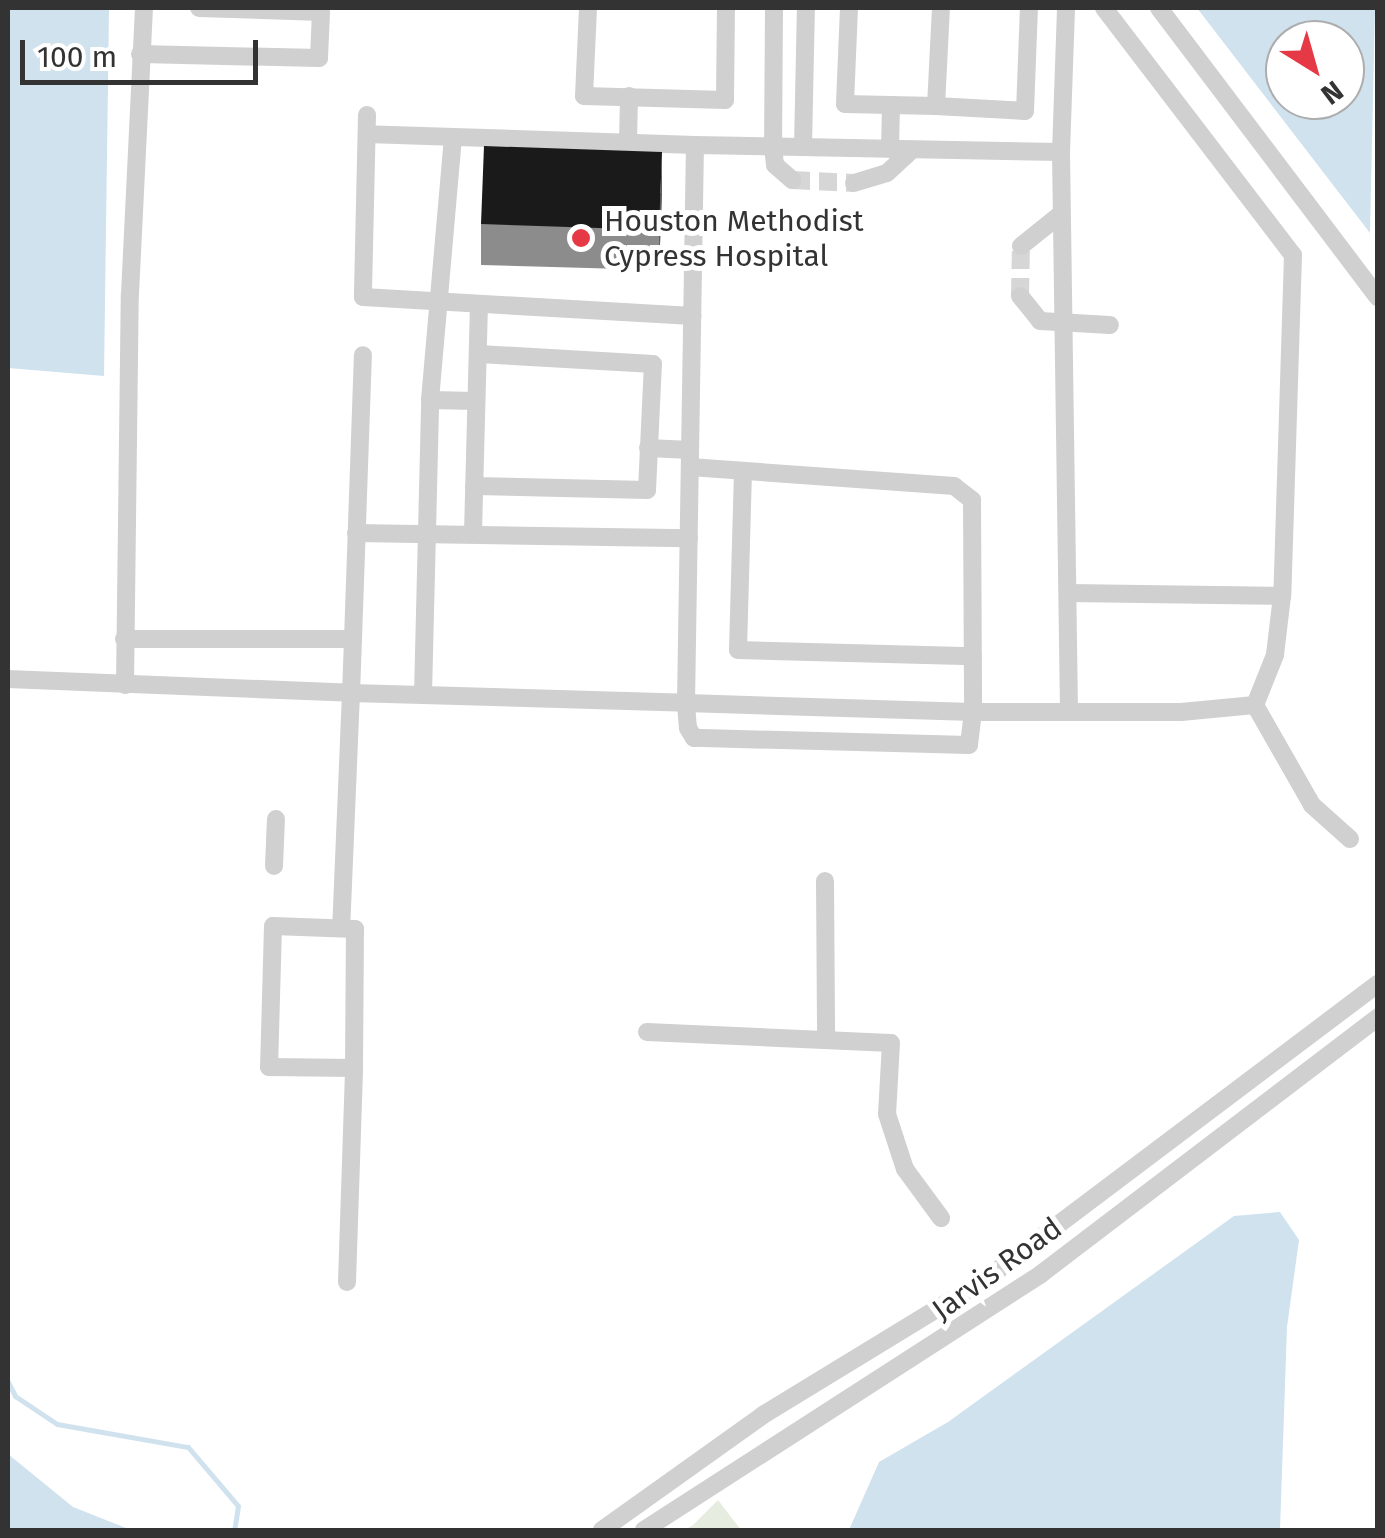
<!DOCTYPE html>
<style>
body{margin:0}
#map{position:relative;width:1385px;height:1538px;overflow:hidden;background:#fff;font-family:"Fira Sans",sans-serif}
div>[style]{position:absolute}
.green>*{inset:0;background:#e6ecdf}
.water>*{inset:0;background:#cfe2ee}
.stream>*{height:5px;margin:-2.5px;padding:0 2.5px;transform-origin:2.5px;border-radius:2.5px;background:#cfe2ee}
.minor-tunnel>*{height:18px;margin-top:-9px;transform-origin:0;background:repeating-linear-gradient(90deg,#d6d6d6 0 18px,transparent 0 27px)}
.minor>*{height:18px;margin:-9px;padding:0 9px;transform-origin:9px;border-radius:9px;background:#d0d0d0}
.wall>*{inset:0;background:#8c8c8c}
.shaded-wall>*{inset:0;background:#5f5f5f}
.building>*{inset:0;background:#1a1a1a}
.dots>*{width:28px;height:28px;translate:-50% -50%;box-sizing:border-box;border:5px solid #fff;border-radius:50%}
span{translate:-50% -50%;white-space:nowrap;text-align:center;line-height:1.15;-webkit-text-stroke:10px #fff;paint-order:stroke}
.poi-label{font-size:30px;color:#333}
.left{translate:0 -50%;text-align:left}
.street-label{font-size:30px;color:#333}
.frame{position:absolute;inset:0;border:10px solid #333;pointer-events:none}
.north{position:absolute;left:1265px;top:20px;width:100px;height:100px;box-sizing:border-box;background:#fff;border:2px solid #adadad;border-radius:50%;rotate:143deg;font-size:28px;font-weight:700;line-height:40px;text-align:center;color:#333}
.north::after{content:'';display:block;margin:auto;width:35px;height:45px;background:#e63946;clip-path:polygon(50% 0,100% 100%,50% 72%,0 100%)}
.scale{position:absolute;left:20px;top:40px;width:238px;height:45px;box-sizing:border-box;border:5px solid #333;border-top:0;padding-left:12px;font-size:30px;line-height:35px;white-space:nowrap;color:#333;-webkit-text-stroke:8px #fff;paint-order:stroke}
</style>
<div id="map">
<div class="green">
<div style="clip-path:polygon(718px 1500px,741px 1530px,685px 1530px,693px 1525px)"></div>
</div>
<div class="water">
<div style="clip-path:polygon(8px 8px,109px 8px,104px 376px,8px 368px)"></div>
<div style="clip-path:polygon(evenodd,1197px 8px,1375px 8px,1370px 233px,1197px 8px,1285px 40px,1345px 40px,1345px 100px,1285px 100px,1285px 40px)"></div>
<div style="clip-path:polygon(1280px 1212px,1299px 1240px,1287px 1327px,1280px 1530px,849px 1530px,879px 1462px,948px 1422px,1234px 1216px)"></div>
<div style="clip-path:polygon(8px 1454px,73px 1507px,131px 1530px,8px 1530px)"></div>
</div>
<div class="stream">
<div style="left:8px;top:1382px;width:16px;rotate:63deg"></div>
<div style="left:15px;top:1396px;width:50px;rotate:33.7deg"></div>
<div style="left:57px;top:1424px;width:133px;rotate:10deg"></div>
<div style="left:188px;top:1447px;width:77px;rotate:49.7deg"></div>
<div style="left:238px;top:1506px;width:24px;rotate:99deg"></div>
</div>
<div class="minor-tunnel">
<div style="left:792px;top:180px;width:62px;rotate:2.8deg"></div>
<div style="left:1020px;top:296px;width:50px;rotate:-88.9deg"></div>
</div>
<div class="minor">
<div style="left:588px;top:8px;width:88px;rotate:92.6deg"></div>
<div style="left:584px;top:96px;width:141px;rotate:1.6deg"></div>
<div style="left:725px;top:100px;width:92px;rotate:-89.4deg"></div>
<div style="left:774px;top:8px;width:138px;rotate:90.4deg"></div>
<div style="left:773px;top:146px;width:19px;rotate:84deg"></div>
<div style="left:775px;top:165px;width:23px;rotate:41deg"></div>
<div style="left:849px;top:8px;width:96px;rotate:92.4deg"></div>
<div style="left:845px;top:104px;width:91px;rotate:1.3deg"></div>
<div style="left:936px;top:106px;width:98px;rotate:-87.1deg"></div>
<div style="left:1104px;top:8px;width:311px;rotate:52.6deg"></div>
<div style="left:1293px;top:255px;width:341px;rotate:91.8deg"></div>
<div style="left:1282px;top:596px;width:59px;rotate:96.8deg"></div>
<div style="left:1275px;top:655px;width:54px;rotate:111.8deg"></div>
<div style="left:1159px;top:8px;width:363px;rotate:52.9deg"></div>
<div style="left:140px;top:54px;width:179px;rotate:1.3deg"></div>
<div style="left:319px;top:58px;width:46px;rotate:-87.5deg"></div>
<div style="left:321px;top:12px;width:122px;rotate:-178.1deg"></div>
<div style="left:936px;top:106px;width:89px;rotate:3.2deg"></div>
<div style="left:1025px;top:111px;width:103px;rotate:-87.8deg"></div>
<div style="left:367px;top:115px;width:182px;rotate:91.3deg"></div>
<div style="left:363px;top:297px;width:330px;rotate:3.3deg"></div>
<div style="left:628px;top:143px;width:47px;rotate:-88.8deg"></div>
<div style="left:695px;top:145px;width:366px;rotate:1.1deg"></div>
<div style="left:1061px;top:152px;width:144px;rotate:-88deg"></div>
<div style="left:803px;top:147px;width:139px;rotate:-88.8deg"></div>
<div style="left:890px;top:149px;width:44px;rotate:-88.7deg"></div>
<div style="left:1061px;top:152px;width:560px;rotate:89.18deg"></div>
<div style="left:854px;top:183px;width:34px;rotate:-17deg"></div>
<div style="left:887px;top:173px;width:34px;rotate:-43deg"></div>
<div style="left:1021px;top:246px;width:51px;rotate:-38.7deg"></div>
<div style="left:1020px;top:296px;width:32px;rotate:51deg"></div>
<div style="left:1040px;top:321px;width:70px;rotate:3.3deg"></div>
<div style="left:430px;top:400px;width:46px;rotate:1.2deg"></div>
<div style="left:648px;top:448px;width:42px;rotate:2.7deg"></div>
<div style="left:690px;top:467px;width:265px;rotate:4.1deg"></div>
<div style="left:954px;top:486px;width:23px;rotate:38deg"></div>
<div style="left:972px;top:500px;width:212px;rotate:89.7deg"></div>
<div style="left:973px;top:712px;width:208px"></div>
<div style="left:1181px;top:712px;width:74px;rotate:-5.4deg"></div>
<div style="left:1255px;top:705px;width:115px;rotate:60.3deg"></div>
<div style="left:1312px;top:805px;width:51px;rotate:41.8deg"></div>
<div style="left:743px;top:471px;width:179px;rotate:91.6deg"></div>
<div style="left:738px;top:650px;width:235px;rotate:1.5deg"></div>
<div style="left:474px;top:486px;width:173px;rotate:1.3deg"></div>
<div style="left:647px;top:490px;width:126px;rotate:-87.3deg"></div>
<div style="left:653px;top:364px;width:175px;rotate:-176.7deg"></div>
<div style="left:356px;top:533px;width:333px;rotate:0.9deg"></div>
<div style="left:473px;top:533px;width:229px;rotate:-88.5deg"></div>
<div style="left:1068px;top:593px;width:214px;rotate:0.8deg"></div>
<div style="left:124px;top:639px;width:229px"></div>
<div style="left:353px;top:639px;width:54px;rotate:92.1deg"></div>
<div style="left:351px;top:693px;width:72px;rotate:1.6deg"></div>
<div style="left:423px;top:695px;width:263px;rotate:1.7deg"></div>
<div style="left:686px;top:703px;width:287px;rotate:1.8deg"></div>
<div style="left:973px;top:712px;width:33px;rotate:97deg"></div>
<div style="left:969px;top:745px;width:275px;rotate:-178.5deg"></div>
<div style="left:694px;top:738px;width:12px;rotate:-121deg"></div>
<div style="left:688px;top:728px;width:25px;rotate:-95deg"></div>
<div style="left:686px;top:703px;width:558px;rotate:-89.08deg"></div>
<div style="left:695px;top:145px;width:328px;rotate:-178.1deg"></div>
<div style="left:353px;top:639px;width:284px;rotate:-88deg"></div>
<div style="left:8px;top:679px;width:343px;rotate:2.3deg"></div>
<div style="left:351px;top:693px;width:234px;rotate:92.4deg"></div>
<div style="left:125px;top:685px;width:391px;rotate:-89.3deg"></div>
<div style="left:130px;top:294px;width:286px;rotate:-87.2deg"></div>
<div style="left:423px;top:695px;width:295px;rotate:-88.6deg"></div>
<div style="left:430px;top:400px;width:264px;rotate:-85deg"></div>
<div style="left:274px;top:866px;width:47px;rotate:-87.6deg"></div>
<div style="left:825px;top:881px;width:158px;rotate:89.6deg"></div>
<div style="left:647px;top:1032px;width:244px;rotate:2.6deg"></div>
<div style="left:891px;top:1043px;width:71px;rotate:93.2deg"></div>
<div style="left:887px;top:1114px;width:58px;rotate:71.9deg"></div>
<div style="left:905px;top:1169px;width:61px;rotate:53.7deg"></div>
<div style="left:347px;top:1282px;width:214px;rotate:-88.1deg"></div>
<div style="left:354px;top:1068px;width:139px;rotate:-89.6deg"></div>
<div style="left:355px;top:929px;width:82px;rotate:-177.9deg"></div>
<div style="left:273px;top:926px;width:141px;rotate:91.6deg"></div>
<div style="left:269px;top:1067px;width:85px;rotate:0.7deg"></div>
<div style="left:602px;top:1530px;width:198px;rotate:-35.5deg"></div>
<div style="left:763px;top:1415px;width:261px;rotate:-31.4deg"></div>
<div style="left:986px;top:1279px;width:491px;rotate:-37deg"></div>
<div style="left:644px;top:1530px;width:472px;rotate:-32.8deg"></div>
<div style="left:1041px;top:1274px;width:424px;rotate:-37.3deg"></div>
</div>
<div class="wall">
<div style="clip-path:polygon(662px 193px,659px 270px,481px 265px,481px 224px)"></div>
</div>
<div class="shaded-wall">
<div style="clip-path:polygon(662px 152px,662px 193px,659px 270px,659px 230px)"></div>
</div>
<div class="building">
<div style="clip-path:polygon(484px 146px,662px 152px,659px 230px,481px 224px)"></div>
</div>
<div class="dots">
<div style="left:581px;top:238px;background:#e63946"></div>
</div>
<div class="poi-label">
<span class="left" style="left:604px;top:238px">Houston Methodist<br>Cypress Hospital</span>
</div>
<div class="street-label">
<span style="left:997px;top:1269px;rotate:-36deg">Jarvis Road</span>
</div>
<div class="frame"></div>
<div class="north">N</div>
<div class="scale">100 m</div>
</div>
